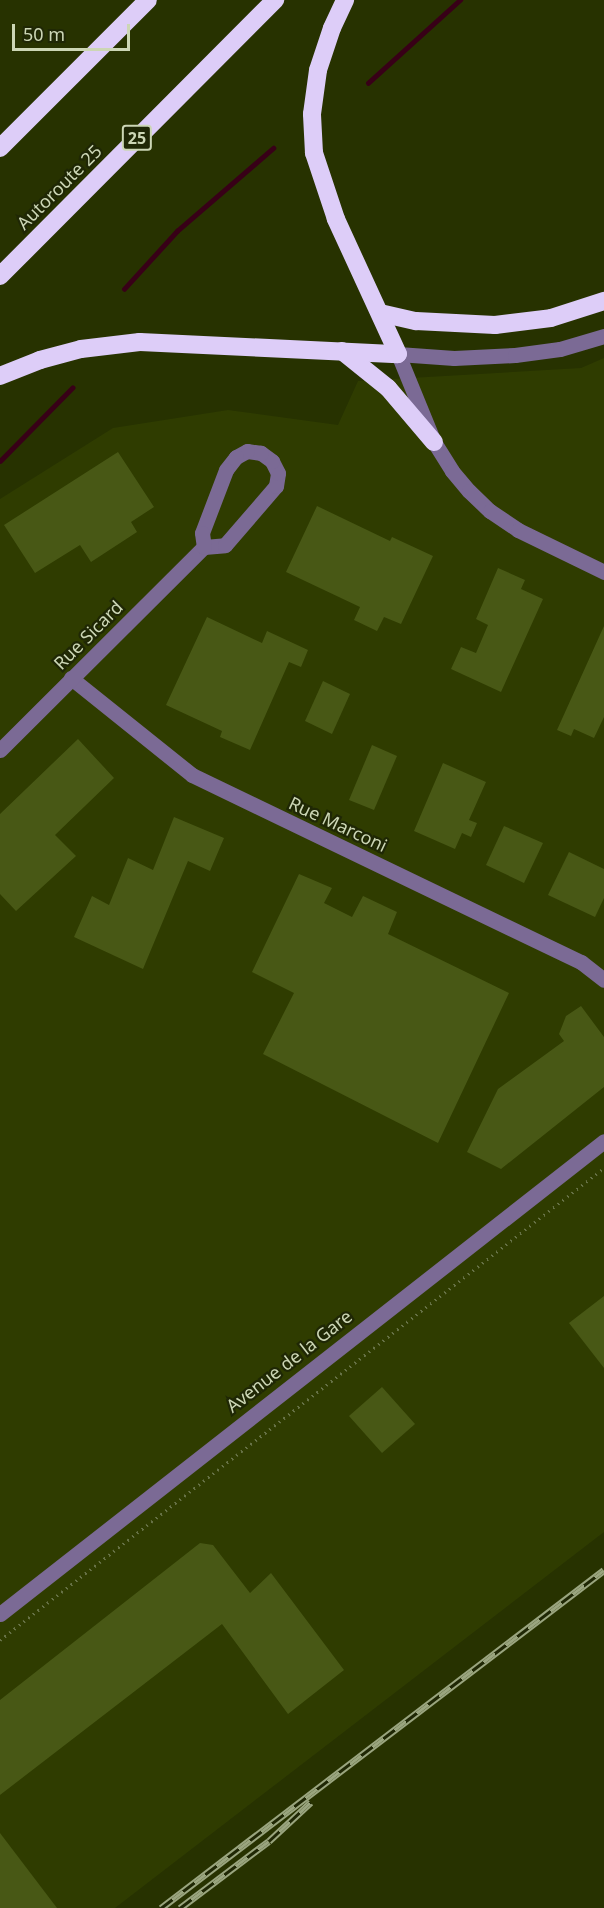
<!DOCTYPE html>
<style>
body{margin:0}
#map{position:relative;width:604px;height:1908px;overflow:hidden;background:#273200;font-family:"Noto Sans",sans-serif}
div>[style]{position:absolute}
.built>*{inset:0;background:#2f3c00}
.stream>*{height:4.5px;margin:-2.25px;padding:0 2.25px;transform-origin:2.25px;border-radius:2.25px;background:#380017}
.building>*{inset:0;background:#485815}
.path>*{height:3px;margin-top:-1.5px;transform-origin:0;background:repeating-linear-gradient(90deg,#677246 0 1.5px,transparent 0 6px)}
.minor>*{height:15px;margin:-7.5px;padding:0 7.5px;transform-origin:7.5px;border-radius:7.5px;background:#7b6a95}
.highway>*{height:18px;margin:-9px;padding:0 9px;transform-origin:9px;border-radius:9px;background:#ddcdf8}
.rail>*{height:7px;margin-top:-3.5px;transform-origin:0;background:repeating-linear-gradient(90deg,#1f2705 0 14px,#9aa57f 0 28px);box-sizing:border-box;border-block:2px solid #9aa57f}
span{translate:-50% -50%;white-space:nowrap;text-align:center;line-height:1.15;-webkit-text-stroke:4.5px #1f2705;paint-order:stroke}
.shield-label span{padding:2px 4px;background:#1f2705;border:2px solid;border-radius:4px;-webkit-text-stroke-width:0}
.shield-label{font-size:16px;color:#ccd6b5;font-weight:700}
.street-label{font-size:18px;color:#ccd6b5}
.scale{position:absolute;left:12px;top:24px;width:118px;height:27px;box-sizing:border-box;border:3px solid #ccd6b5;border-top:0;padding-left:8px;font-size:18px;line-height:21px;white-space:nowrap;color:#ccd6b5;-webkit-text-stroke:4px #1f2705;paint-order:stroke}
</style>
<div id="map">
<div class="built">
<div style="clip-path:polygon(604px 358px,604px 1532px,115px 1908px,0 1908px,0 499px,113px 428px,228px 410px,338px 425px,358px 381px,581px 368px)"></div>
</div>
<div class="stream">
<div style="left:368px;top:83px;width:124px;rotate:-42.1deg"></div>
<div style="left:124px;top:289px;width:79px;rotate:-47.6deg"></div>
<div style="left:177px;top:231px;width:127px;rotate:-40.8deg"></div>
<div style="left:0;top:461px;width:103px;rotate:-45.4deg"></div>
</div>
<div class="building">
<div style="clip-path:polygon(118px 452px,154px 507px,131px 522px,137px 532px,91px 562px,80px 545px,35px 573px,4px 525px)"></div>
<div style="clip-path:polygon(317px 506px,390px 541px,392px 537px,433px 556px,401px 624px,384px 617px,377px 631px,354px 620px,360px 607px,286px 572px)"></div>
<div style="clip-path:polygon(498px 568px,525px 580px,521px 589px,543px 599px,501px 692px,451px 669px,461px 647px,476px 653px,488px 625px,476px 619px)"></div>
<div style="clip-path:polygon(207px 617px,262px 643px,267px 631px,308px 650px,301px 667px,289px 662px,250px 750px,220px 737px,222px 731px,166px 705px)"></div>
<div style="clip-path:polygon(604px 626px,604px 717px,594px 738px,574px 729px,571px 736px,557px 730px)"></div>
<div style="clip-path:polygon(323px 681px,350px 694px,332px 734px,305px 721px)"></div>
<div style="clip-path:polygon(78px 739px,114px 778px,55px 835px,76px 856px,16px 911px,0 894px,0 814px)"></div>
<div style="clip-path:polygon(372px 745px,397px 756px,374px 810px,349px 800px)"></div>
<div style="clip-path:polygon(443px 763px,486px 782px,469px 820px,477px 823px,471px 837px,462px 833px,455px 849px,414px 831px)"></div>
<div style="clip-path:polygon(174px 817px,224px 838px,210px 871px,188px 861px,143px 969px,74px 937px,92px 896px,109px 905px,128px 858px,153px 870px)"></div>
<div style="clip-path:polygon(504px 826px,543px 843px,524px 883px,486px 865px)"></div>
<div style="clip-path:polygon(569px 852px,604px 869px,604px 898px,595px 917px,548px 895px)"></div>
<div style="clip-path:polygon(299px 874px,332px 888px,324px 903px,352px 917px,363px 896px,397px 912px,388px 934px,509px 993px,438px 1143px,263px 1054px,294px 993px,252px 972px)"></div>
<div style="clip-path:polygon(581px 1006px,604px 1037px,604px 1087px,501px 1169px,467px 1152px,498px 1089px,564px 1041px,559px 1034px,566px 1016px)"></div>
<div style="clip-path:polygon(604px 1296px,604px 1368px,569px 1323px)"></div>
<div style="clip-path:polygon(382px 1387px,415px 1424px,382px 1453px,349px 1416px)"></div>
<div style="clip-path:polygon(200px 1543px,213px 1545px,250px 1593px,271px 1573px,344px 1670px,288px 1714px,222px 1624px,0 1795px,0 1700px)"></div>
<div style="clip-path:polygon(0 1833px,57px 1908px,0 1908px)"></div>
</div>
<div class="path">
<div style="left:0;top:1640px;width:767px;rotate:-38.01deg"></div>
</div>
<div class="minor">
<div style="left:398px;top:354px;width:95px;rotate:67.8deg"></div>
<div style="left:434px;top:442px;width:34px;rotate:58deg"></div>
<div style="left:452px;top:471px;width:26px;rotate:50deg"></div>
<div style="left:469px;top:491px;width:29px;rotate:44deg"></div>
<div style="left:490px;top:511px;width:34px;rotate:34deg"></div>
<div style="left:518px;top:530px;width:96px;rotate:26deg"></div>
<div style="left:398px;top:354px;width:56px;rotate:4.1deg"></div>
<div style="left:454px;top:358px;width:61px;rotate:-2.8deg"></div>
<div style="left:515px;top:355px;width:45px;rotate:-7.6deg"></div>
<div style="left:560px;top:349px;width:46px;rotate:-16.5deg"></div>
<div style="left:71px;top:678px;width:155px;rotate:38.7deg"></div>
<div style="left:192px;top:775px;width:432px;rotate:25.7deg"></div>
<div style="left:581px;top:962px;width:29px;rotate:38deg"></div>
<div style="left:0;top:750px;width:288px;rotate:-44.9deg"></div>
<div style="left:204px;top:547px;width:21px;rotate:-5deg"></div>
<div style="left:225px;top:545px;width:78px;rotate:-49.2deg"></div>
<div style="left:276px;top:486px;width:13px;rotate:-81deg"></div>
<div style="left:278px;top:473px;width:13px;rotate:-117deg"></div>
<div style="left:272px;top:461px;width:14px;rotate:-144deg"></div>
<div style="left:261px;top:453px;width:14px;rotate:-172deg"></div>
<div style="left:247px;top:451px;width:13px;rotate:151deg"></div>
<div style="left:236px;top:457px;width:16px;rotate:128deg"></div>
<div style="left:226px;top:470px;width:67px;rotate:110.9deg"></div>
<div style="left:202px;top:533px;width:14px;rotate:82deg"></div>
<div style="left:0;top:1614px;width:767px;rotate:-38.06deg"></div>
</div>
<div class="highway">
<div style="left:0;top:148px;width:209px;rotate:-45deg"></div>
<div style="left:0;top:276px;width:390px;rotate:-45.1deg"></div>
<div style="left:380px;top:313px;width:37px;rotate:13deg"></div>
<div style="left:416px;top:321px;width:79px;rotate:2.9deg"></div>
<div style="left:495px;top:325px;width:56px;rotate:-7.1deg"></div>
<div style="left:551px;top:318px;width:56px;rotate:-17.8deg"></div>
<div style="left:342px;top:351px;width:59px;rotate:38.8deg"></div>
<div style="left:388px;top:388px;width:71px;rotate:49.6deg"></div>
<div style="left:0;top:376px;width:43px;rotate:-21.8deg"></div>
<div style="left:40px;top:360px;width:42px;rotate:-15deg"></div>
<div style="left:81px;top:349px;width:59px;rotate:-6.8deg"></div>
<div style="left:140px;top:342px;width:258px;rotate:2.7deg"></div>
<div style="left:398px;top:354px;width:149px;rotate:-114.7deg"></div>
<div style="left:336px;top:219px;width:70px;rotate:-108.4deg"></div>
<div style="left:314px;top:153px;width:39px;rotate:-93deg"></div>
<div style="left:312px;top:114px;width:44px;rotate:-82.2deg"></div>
<div style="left:318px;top:70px;width:44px;rotate:-71.6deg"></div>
<div style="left:332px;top:28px;width:31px;rotate:-65deg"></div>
</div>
<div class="rail">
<div style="left:161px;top:1908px;width:557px;rotate:-37.34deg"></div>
<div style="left:180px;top:1908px;width:111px;rotate:-37deg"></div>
<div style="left:269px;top:1841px;width:57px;rotate:-42.9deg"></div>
</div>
<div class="shield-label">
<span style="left:137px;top:138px">25</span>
</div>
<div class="street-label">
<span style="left:59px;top:187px;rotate:-45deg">Autoroute 25</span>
<span style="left:88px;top:635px;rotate:-45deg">Rue Sicard</span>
<span style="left:338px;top:824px;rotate:25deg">Rue Marconi</span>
<span style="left:289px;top:1361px;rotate:-38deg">Avenue de la Gare</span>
</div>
<div class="scale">50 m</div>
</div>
